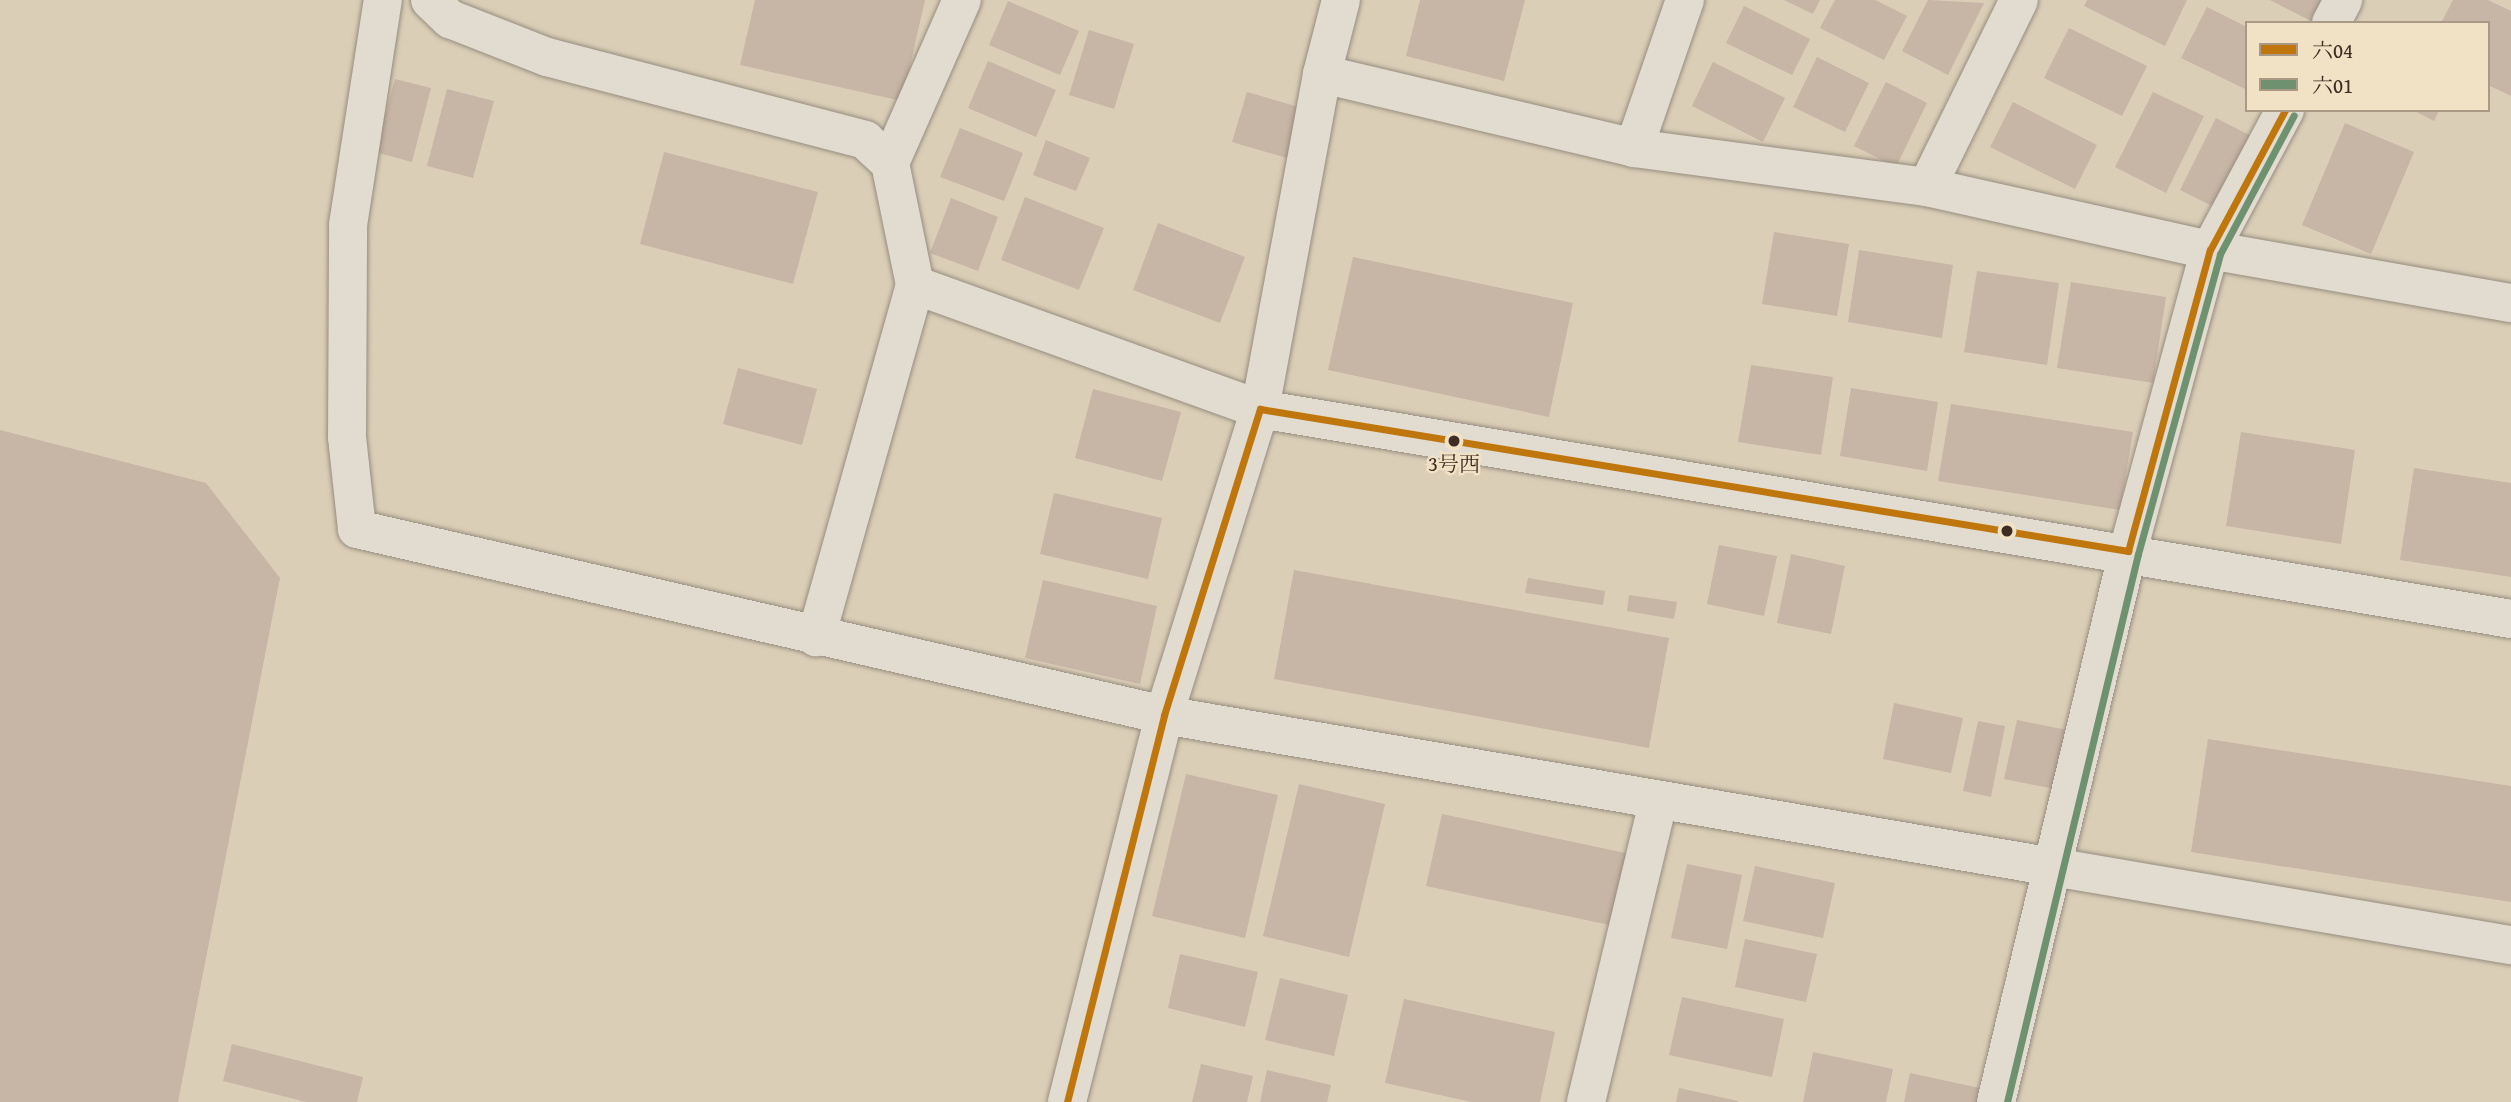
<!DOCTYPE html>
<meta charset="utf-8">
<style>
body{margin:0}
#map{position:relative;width:2511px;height:1102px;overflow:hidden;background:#dbceb7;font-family:"Gentium Book Plus","Noto Serif JP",serif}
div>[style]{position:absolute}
.building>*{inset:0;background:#c7b5a6}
.roads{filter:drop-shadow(0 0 2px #968d7f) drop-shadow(0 0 2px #968d7f)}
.minor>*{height:38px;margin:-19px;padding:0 19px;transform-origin:19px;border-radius:19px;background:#e2dcd0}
.tertiary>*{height:38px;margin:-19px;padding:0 19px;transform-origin:19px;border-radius:19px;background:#e2dcd0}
.bus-1>*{height:7px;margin:-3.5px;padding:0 3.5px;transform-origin:3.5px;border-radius:3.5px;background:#bf770d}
.bus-2>*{height:7px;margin:-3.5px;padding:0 3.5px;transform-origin:3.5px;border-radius:3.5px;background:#6e916f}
.dots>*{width:19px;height:19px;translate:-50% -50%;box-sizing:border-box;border:4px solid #f1e2c6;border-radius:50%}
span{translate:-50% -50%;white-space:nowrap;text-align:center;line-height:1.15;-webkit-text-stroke:5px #f1e2c6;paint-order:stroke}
.bus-label{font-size:21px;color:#3f2d24}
.legend{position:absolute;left:2245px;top:21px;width:245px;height:91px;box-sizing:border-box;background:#f1e2c6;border:2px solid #aa9a85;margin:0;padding:9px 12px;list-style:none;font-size:21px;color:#3f2d24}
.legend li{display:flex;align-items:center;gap:14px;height:35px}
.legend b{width:35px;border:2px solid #aa9a85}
</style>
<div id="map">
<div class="building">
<div style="clip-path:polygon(755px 0,925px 0,902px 101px,740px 65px)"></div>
<div style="clip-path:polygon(1420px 0,1525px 0,1504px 81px,1406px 56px)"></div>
<div style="clip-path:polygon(1784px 0,1820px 0,1813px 14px)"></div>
<div style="clip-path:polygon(1835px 0,1875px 0,1907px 16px,1884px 60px,1820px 28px)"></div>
<div style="clip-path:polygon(1928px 0,1984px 3px,1948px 75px,1902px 51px)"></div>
<div style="clip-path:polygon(2087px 0,2187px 0,2165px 46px,2084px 6px)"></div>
<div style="clip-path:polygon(2270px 0,2327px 0,2315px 23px)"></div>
<div style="clip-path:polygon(2453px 0,2488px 0,2511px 11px,2511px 96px,2488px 85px,2488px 23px,2441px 23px)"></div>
<div style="clip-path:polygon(1008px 1px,1079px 31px,1060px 75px,989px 45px)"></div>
<div style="clip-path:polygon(1744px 6px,1810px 39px,1792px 75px,1726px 43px)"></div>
<div style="clip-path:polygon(2207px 7px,2247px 27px,2247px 90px,2181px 58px)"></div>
<div style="clip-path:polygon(2069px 28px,2147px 66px,2122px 116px,2044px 78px)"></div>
<div style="clip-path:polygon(1089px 30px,1134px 44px,1114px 109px,1069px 95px)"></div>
<div style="clip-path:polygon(1817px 57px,1869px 83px,1845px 132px,1793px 107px)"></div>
<div style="clip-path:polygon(988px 61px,1056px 90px,1036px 137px,968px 108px)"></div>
<div style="clip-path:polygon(1713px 62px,1785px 98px,1763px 142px,1692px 106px)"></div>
<div style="clip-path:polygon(395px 79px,431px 88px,412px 162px,375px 152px)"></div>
<div style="clip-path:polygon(1886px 82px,1927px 103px,1896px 167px,1854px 146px)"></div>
<div style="clip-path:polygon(447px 89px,494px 101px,473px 178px,427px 166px)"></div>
<div style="clip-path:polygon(1247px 92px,1302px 108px,1287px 158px,1232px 142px)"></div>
<div style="clip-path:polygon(2153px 92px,2204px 116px,2166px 193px,2115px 167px)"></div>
<div style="clip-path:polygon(2013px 102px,2097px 145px,2075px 189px,1990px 147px)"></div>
<div style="clip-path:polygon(2413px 110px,2439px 110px,2434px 121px)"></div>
<div style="clip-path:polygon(2216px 118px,2253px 137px,2218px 209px,2180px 190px)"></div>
<div style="clip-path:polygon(2345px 123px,2414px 152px,2371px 254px,2302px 225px)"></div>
<div style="clip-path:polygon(960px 128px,1023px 153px,1004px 201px,940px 177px)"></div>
<div style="clip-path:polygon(1046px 140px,1090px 158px,1076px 191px,1033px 175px)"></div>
<div style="clip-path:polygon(664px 152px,818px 192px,793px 284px,640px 244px)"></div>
<div style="clip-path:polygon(1025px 197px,1104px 228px,1079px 290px,1001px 260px)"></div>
<div style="clip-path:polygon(951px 198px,998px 217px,978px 271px,930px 253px)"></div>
<div style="clip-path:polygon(1158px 223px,1245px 257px,1220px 323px,1133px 290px)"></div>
<div style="clip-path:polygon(1774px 232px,1849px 244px,1837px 316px,1762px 304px)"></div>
<div style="clip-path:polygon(1859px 250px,1953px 265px,1942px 338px,1848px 322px)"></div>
<div style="clip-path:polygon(1353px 257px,1573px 303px,1549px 417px,1328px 370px)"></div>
<div style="clip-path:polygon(1977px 271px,2059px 283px,2047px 365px,1964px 352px)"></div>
<div style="clip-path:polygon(2071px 282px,2166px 297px,2153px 383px,2057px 368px)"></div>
<div style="clip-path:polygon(1751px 365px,1833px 377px,1821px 455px,1738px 442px)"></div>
<div style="clip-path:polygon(738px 368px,817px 389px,802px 445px,723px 424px)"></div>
<div style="clip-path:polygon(1851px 388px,1938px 402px,1927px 471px,1840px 456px)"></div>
<div style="clip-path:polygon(1093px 389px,1181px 412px,1162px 481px,1075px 458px)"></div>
<div style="clip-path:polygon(1951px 404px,2133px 432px,2120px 510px,1938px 481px)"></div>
<div style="clip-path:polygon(0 430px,206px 483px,280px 578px,178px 1102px,0 1102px)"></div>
<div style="clip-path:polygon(2241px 432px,2355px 450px,2341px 544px,2226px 526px)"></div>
<div style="clip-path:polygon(2414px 468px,2511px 483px,2511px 577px,2400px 560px)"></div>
<div style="clip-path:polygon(1054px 493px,1162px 518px,1148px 579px,1040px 554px)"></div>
<div style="clip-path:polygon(1719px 545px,1777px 556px,1764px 616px,1707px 604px)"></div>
<div style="clip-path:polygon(1791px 554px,1845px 566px,1831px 634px,1777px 623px)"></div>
<div style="clip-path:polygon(1294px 570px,1669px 638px,1649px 748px,1274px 679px)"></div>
<div style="clip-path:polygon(1528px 578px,1605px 591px,1603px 605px,1525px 593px)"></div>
<div style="clip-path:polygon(1043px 580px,1157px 606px,1140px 684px,1025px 658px)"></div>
<div style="clip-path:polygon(1629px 595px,1677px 602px,1674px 619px,1627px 611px)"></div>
<div style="clip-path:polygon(1894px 703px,1963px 718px,1951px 773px,1883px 759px)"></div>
<div style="clip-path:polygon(2017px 720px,2067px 730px,2055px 789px,2004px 779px)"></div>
<div style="clip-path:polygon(1978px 721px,2005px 726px,1991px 797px,1963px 791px)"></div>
<div style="clip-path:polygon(2208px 739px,2511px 786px,2511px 902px,2191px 852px)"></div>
<div style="clip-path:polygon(1186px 774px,1278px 795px,1245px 938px,1152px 916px)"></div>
<div style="clip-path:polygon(1299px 784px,1385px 804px,1349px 957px,1263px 936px)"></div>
<div style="clip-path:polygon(1442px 814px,1630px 854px,1614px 926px,1426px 886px)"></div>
<div style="clip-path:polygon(1687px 864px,1742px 875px,1727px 949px,1671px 938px)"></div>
<div style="clip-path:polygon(1755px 866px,1835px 883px,1823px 938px,1743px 921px)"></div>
<div style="clip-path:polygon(1745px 939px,1817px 954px,1806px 1002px,1735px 987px)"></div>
<div style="clip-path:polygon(1180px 954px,1258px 972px,1245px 1027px,1168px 1008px)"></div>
<div style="clip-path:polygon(1280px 978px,1348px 995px,1334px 1056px,1265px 1040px)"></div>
<div style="clip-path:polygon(1682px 997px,1784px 1019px,1772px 1077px,1669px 1055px)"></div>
<div style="clip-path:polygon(1404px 999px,1555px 1032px,1540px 1102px,1472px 1102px,1385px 1083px)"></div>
<div style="clip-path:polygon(232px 1044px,363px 1077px,357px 1102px,306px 1102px,223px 1081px)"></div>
<div style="clip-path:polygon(1813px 1052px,1893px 1069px,1886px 1102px,1803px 1102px)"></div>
<div style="clip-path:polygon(1201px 1064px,1253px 1076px,1247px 1102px,1192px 1102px)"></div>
<div style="clip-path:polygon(1267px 1070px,1331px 1085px,1327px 1102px,1260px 1102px)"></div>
<div style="clip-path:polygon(1910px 1073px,1984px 1089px,1981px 1102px,1904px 1102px)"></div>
<div style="clip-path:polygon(1679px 1088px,1738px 1101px,1738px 1102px,1676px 1102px)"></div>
</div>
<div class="roads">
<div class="minor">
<div style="left:430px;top:0;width:28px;rotate:44deg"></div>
<div style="left:450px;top:19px;width:104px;rotate:21.4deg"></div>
<div style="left:547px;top:57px;width:329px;rotate:14.6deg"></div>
<div style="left:865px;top:140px;width:34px;rotate:43deg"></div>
<div style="left:890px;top:163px;width:125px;rotate:78.4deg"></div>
<div style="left:915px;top:285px;width:366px;rotate:105.7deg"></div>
<div style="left:1322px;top:74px;width:321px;rotate:13.3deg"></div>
<div style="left:1634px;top:148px;width:296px;rotate:7.6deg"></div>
<div style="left:1927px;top:187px;width:290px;rotate:12.6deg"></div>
<div style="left:2210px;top:250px;width:306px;rotate:10deg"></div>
<div style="left:1634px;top:148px;width:157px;rotate:-71deg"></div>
<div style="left:890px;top:163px;width:178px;rotate:-66.2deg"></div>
<div style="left:1927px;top:187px;width:208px;rotate:-63.8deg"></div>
<div style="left:915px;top:285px;width:367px;rotate:19.8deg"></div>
<div style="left:1260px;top:409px;width:1269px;rotate:9.53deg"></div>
<div style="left:357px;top:529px;width:93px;rotate:-96.2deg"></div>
<div style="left:347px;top:437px;width:212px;rotate:-89.7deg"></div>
<div style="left:348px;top:225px;width:228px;rotate:-81.2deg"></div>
<div style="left:2053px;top:867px;width:465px;rotate:9.7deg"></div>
<div style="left:1067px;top:1102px;width:399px;rotate:-75.9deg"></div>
<div style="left:1164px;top:715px;width:321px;rotate:-72.6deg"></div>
<div style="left:1260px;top:409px;width:341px;rotate:-79.5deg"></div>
<div style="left:1322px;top:74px;width:76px;rotate:-75.6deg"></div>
<div style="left:1586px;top:1102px;width:309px;rotate:-76.5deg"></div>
</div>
<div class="tertiary">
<div style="left:2331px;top:23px;width:26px;rotate:-62deg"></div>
<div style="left:357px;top:529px;width:828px;rotate:12.98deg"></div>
<div style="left:1164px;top:715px;width:902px;rotate:9.7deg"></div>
<div style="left:1996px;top:1102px;width:567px;rotate:-76.53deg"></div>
<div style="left:2128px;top:551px;width:312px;rotate:-74.8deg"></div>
<div style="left:2210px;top:250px;width:159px;rotate:-61.8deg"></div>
</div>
</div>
<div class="bus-1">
<div style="left:1067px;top:1102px;width:399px;rotate:-75.9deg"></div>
<div style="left:1164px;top:715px;width:321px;rotate:-72.6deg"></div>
<div style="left:1260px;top:409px;width:880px;rotate:9.29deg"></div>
<div style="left:2128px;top:551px;width:312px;rotate:-74.8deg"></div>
<div style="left:2210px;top:250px;width:159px;rotate:-61.8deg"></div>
</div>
<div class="bus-2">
<div style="left:2007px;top:1102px;width:563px;rotate:-76.56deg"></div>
<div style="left:2138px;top:554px;width:311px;rotate:-74.7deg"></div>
<div style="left:2220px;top:254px;width:157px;rotate:-62deg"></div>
</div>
<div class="dots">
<div style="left:1454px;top:441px;background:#3f2d24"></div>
<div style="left:2007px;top:531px;background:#3f2d24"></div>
</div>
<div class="bus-label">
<span style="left:1454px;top:464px">3号西</span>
</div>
<ul class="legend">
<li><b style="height:9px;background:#bf770d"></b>六04</li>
<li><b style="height:9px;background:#6e916f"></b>六01</li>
</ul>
</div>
